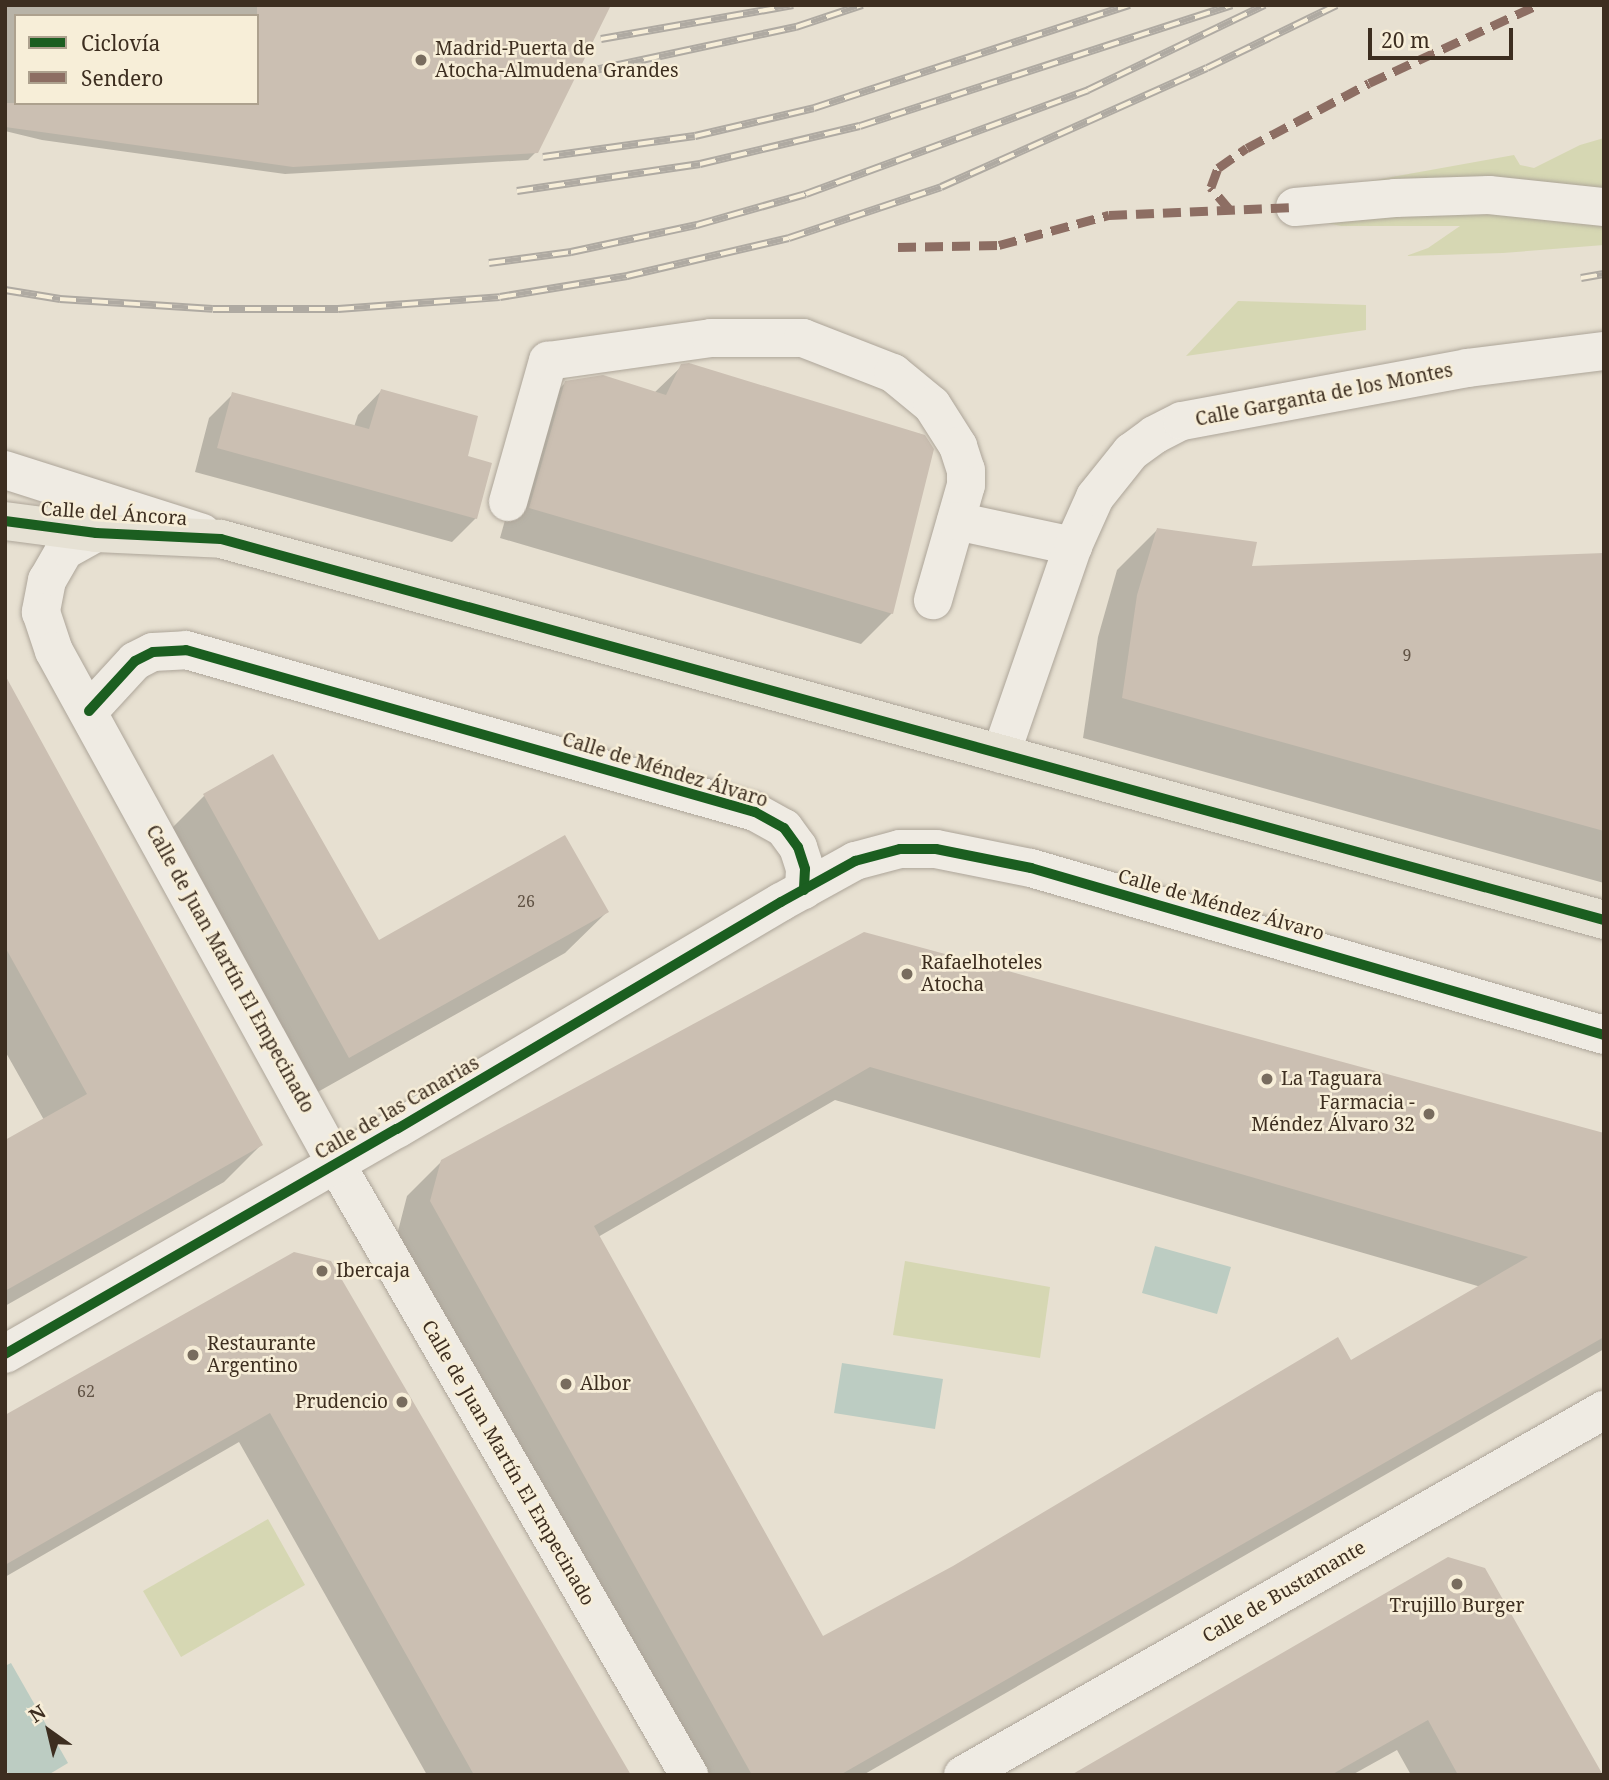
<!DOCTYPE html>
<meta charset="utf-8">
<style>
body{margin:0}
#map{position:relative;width:1609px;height:1780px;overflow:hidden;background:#e7e0d1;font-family:"Noto Serif",serif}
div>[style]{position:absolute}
.green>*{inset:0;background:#d6d7b3}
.water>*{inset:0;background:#bcccc2}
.shadow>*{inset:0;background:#0003}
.building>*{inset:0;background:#cbbfb2}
.roads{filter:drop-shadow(0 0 2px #ada599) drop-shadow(0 0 2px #ada599)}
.minor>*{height:38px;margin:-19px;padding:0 19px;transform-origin:19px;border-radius:19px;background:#efebe3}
.major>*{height:38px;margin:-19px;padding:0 19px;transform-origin:19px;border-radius:19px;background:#e6e1d4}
.rail>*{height:8px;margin-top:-4px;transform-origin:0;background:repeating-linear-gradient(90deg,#f7eed8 0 16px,#afaaa2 0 32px);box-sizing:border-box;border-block:2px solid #afaaa2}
.quiet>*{height:9px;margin-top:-4.5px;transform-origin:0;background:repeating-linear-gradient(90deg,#8d6e63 0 18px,transparent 0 27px)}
.cycleway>*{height:10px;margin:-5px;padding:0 5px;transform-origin:5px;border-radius:5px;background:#1b5e20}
.dots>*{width:19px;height:19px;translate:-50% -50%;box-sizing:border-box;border:4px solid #f7eed8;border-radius:50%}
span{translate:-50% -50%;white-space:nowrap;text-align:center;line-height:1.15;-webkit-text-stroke:5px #f7eed8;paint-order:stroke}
.number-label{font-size:16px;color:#605244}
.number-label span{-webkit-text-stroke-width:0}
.poi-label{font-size:19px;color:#3d2e20}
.left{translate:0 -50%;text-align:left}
.right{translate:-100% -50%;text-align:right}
.street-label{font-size:19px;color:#3d2e20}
.frame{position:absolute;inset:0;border:7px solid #3d2e20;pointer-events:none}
.legend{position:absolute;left:14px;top:14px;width:245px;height:91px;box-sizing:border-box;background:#f7eed8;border:2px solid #ada18e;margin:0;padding:9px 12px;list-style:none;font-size:21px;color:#3d2e20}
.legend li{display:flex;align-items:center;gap:14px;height:35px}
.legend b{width:35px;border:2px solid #ada18e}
.north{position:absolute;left:14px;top:1696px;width:70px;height:70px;-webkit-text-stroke:5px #f7eed8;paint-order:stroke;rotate:326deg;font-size:19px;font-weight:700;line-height:28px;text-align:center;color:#3d2e20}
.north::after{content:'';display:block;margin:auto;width:24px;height:32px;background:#3d2e20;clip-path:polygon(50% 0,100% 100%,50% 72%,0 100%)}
.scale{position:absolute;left:1368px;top:28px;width:145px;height:32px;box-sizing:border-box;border:4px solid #3d2e20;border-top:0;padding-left:9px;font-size:21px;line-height:24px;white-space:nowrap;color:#3d2e20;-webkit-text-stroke:5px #f7eed8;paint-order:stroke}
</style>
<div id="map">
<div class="green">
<div style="clip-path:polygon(1604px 138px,1604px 192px,1325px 189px,1514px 155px,1520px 165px,1534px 168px,1580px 145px)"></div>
<div style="clip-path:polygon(1407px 207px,1604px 222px,1604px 245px,1503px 253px,1406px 256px,1428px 248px,1460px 226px,1341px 226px,1313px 220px)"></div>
<div style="clip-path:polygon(1238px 301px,1366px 305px,1366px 330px,1186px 356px)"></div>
<div style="clip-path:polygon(905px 1261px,1050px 1287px,1040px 1358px,893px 1335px)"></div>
<div style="clip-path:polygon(268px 1519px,305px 1585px,181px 1657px,143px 1591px)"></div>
</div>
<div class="water">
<div style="clip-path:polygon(1155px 1246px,1231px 1267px,1217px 1314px,1142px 1293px)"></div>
<div style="clip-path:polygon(842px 1363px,943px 1379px,935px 1429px,834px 1413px)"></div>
<div style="clip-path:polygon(11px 1663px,68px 1763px,48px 1775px,9px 1775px,5px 1768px,5px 1666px)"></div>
</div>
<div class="shadow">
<div style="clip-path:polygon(evenodd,5px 5px,609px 5px,536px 152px,528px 160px,285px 174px,42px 140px,5px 131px,5px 5px,16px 16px,257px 16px,257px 103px,16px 103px,16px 16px)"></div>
<div style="clip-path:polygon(682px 366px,892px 613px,861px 644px,500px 538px,535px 413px,566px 382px,654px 393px)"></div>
<div style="clip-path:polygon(381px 391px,476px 518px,452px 542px,195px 472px,209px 418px,233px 394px,354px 427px,358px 415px)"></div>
<div style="clip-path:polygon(1158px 529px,1250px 568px,1604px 554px,1604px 883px,1083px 738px,1098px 637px,1117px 570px)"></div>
<div style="clip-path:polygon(5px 685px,261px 1145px,224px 1182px,5px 1306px,5px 1142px,44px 1120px,5px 1051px)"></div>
<div style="clip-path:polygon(272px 756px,378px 942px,607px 912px,565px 953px,307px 1098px,163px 837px,204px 796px)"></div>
<div style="clip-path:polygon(evenodd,864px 934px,1604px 1135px,1604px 1349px,863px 1775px,700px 1775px,397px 1235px,407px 1196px,442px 1161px,864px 934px,835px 1100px,1481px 1287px,1351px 1363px,822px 1638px,598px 1237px,835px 1100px)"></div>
<div style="clip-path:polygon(294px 1254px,629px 1775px,427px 1775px,239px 1442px,5px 1577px,5px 1417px)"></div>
<div style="clip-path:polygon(1448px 1559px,1601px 1775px,1411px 1775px,1397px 1750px,1352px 1775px,1074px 1775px)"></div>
</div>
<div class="building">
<div style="clip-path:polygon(257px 5px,611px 5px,538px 153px,293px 167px,5px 127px,7px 103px,257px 103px)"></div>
<div style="clip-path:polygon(689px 363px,925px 435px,934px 449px,893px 614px,529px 508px,565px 381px,603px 375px,666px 395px,681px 364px)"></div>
<div style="clip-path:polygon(381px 389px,478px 416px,468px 456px,492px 463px,477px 519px,217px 448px,232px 392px,369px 429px)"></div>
<div style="clip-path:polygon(1157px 528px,1257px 542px,1252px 566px,1604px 553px,1604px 831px,1122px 698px,1137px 595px)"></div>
<div style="clip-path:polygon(5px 675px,263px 1145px,5px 1291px,5px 1140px,87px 1094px,5px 947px)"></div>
<div style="clip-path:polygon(273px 754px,379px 940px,565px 835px,609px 912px,349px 1058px,203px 794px)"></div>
<div style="clip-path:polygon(evenodd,864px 932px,1604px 1133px,1604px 1337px,840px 1775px,752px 1775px,430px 1201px,441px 1160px,864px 932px,870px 1067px,1189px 1159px,1528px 1257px,1351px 1360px,1338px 1337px,953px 1566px,823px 1636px,594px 1226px,870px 1067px)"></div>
<div style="clip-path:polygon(294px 1252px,331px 1261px,631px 1775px,474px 1775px,270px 1413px,5px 1565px,5px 1415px)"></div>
<div style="clip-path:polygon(1448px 1557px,1485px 1568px,1603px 1775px,1458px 1775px,1428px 1720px,1331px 1775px,1071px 1775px)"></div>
</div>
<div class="roads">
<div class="minor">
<div style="left:1295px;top:207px;width:100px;rotate:-5.1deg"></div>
<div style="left:1395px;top:198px;width:94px;rotate:-1.8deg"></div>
<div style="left:1489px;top:195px;width:116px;rotate:6deg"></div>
<div style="left:5px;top:470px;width:207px;rotate:17.7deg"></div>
<div style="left:508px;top:502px;width:147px;rotate:-74.2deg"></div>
<div style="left:548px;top:361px;width:165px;rotate:-8deg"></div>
<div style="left:711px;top:338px;width:92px"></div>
<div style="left:803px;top:338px;width:97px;rotate:21.3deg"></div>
<div style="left:893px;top:373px;width:50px;rotate:39.4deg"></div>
<div style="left:932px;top:405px;width:49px;rotate:57.6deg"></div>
<div style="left:958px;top:446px;width:25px;rotate:72deg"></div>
<div style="left:966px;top:470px;width:15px;rotate:90deg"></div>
<div style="left:966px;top:485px;width:120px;rotate:106deg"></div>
<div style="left:956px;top:521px;width:120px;rotate:12.1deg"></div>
<div style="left:96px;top:533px;width:37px;rotate:151deg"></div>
<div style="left:64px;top:551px;width:34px;rotate:120deg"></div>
<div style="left:47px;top:580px;width:33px;rotate:101deg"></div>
<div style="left:41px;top:612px;width:41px;rotate:71.6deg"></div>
<div style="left:54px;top:651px;width:585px;rotate:61.2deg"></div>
<div style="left:336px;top:1164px;width:706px;rotate:59.98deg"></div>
<div style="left:89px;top:711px;width:68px;rotate:-47.4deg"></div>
<div style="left:135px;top:661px;width:20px;rotate:-27deg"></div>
<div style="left:153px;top:652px;width:33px;rotate:-3deg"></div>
<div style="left:186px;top:650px;width:592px;rotate:15.89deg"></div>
<div style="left:755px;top:812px;width:33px;rotate:29deg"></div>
<div style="left:784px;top:828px;width:24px;rotate:54deg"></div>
<div style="left:798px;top:847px;width:23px;rotate:72deg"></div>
<div style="left:805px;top:869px;width:21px;rotate:93deg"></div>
<div style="left:1001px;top:754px;width:220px;rotate:-70.9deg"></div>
<div style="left:1073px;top:546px;width:54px;rotate:-65.8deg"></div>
<div style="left:1095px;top:497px;width:58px;rotate:-51.3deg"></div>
<div style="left:1131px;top:452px;width:29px;rotate:-36deg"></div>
<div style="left:1154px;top:435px;width:31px;rotate:-27deg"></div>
<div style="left:1182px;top:421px;width:290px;rotate:-10.5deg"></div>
<div style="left:1467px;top:368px;width:138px;rotate:-7.1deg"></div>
<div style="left:5px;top:1354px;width:452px;rotate:-29.9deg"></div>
<div style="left:397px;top:1129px;width:446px;rotate:-30.6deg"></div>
<div style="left:781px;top:902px;width:85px;rotate:-29deg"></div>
<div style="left:855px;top:861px;width:47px;rotate:-14.9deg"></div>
<div style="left:900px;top:849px;width:36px"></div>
<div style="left:936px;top:849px;width:97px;rotate:11.3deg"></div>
<div style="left:1031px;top:868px;width:597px;rotate:16.25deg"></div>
<div style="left:963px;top:1775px;width:738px;rotate:-29.66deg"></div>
</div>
<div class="major">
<div style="left:5px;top:521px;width:92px;rotate:7.5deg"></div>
<div style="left:96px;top:533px;width:125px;rotate:2.7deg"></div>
<div style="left:221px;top:539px;width:1435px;rotate:15.4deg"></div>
</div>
</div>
<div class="rail">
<div style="left:601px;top:39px;width:195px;rotate:-10deg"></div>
<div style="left:581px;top:73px;width:220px;rotate:-12.1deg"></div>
<div style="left:796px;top:27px;width:70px;rotate:-18.4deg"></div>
<div style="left:543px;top:157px;width:153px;rotate:-7.9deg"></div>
<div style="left:695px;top:136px;width:122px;rotate:-13.2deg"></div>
<div style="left:814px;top:108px;width:332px;rotate:-18.1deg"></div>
<div style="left:517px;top:191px;width:185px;rotate:-8.4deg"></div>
<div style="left:700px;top:164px;width:164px;rotate:-13.4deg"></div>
<div style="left:860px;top:126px;width:391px;rotate:-18deg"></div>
<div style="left:489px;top:263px;width:83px;rotate:-7.6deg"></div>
<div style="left:571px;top:252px;width:129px;rotate:-12.1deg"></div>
<div style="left:697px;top:225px;width:113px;rotate:-15.9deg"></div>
<div style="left:806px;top:194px;width:301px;rotate:-20.2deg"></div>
<div style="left:1088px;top:90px;width:196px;rotate:-25.7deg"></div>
<div style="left:1581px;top:278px;width:23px;rotate:-10deg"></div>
<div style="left:5px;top:290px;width:56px;rotate:9.3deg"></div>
<div style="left:60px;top:299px;width:153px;rotate:3.7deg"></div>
<div style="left:213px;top:309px;width:125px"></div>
<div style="left:338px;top:309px;width:162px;rotate:-4.2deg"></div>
<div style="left:500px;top:297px;width:129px;rotate:-9.4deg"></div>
<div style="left:627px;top:276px;width:166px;rotate:-13.2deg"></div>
<div style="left:789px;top:238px;width:160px;rotate:-18.5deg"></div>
<div style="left:941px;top:187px;width:291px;rotate:-24.1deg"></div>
<div style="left:1207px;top:68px;width:144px;rotate:-25.9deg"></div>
</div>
<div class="quiet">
<div style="left:1230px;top:210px;width:30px;rotate:-130deg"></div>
<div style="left:1211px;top:187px;width:20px;rotate:-70deg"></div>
<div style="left:1218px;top:168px;width:35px;rotate:-35deg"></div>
<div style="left:1247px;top:148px;width:138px;rotate:-28deg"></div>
<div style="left:1369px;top:83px;width:185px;rotate:-24.9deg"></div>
<div style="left:898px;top:247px;width:101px;rotate:-1.1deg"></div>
<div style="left:999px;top:245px;width:114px;rotate:-15.3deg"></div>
<div style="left:1109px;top:215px;width:186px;rotate:-2.5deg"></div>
</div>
<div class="cycleway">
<div style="left:5px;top:521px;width:92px;rotate:7.5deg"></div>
<div style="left:96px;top:533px;width:125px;rotate:2.7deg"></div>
<div style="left:221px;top:539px;width:1435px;rotate:15.4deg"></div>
<div style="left:89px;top:711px;width:68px;rotate:-47.4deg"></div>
<div style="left:135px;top:661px;width:20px;rotate:-27deg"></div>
<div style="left:153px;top:652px;width:33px;rotate:-3deg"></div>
<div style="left:186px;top:650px;width:592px;rotate:15.89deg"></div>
<div style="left:755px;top:812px;width:33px;rotate:29deg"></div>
<div style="left:784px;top:828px;width:24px;rotate:54deg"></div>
<div style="left:798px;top:847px;width:23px;rotate:72deg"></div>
<div style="left:805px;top:869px;width:21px;rotate:93deg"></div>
<div style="left:5px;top:1354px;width:452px;rotate:-29.9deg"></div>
<div style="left:397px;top:1129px;width:446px;rotate:-30.6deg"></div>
<div style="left:781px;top:902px;width:85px;rotate:-29deg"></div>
<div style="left:855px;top:861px;width:47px;rotate:-14.9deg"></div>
<div style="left:900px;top:849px;width:36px"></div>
<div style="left:936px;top:849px;width:97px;rotate:11.3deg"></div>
<div style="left:1031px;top:868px;width:597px;rotate:16.25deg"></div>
</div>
<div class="dots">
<div style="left:421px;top:60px;background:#786c5e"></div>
<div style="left:907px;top:974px;background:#786c5e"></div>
<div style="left:1267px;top:1079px;background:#786c5e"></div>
<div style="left:1429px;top:1114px;background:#786c5e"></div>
<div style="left:322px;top:1271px;background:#786c5e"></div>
<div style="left:193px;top:1355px;background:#786c5e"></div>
<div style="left:566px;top:1384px;background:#786c5e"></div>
<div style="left:402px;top:1402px;background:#786c5e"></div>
<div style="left:1457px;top:1584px;background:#786c5e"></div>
</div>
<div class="number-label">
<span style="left:1407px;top:655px">9</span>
<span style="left:526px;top:901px">26</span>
<span style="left:86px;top:1391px">62</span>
</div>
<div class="poi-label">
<span class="left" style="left:435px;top:60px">Madrid-Puerta de<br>Atocha-Almudena Grandes</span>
<span class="left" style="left:921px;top:974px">Rafaelhoteles<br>Atocha</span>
<span class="left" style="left:1281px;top:1079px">La Taguara</span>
<span class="right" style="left:1415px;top:1114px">Farmacia -<br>Méndez Álvaro 32</span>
<span class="left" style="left:336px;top:1271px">Ibercaja</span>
<span class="left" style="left:207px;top:1355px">Restaurante<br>Argentino</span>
<span class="left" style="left:580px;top:1384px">Albor</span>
<span class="right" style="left:388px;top:1402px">Prudencio</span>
<span style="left:1457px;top:1606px">Trujillo Burger</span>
</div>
<div class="street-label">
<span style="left:1324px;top:395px;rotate:-11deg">Calle Garganta de los Montes</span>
<span style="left:114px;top:514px;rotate:4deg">Calle del Áncora</span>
<span style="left:665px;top:770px;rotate:17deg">Calle de Méndez Álvaro</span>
<span style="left:1221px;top:905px;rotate:16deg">Calle de Méndez Álvaro</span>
<span style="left:230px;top:969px;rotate:61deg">Calle de Juan Martín El Empecinado</span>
<span style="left:397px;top:1108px;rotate:-30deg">Calle de las Canarias</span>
<span style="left:508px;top:1463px;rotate:60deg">Calle de Juan Martín El Empecinado</span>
<span style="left:1284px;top:1592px;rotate:-30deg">Calle de Bustamante</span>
</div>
<div class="frame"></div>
<ul class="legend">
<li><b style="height:9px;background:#1b5e20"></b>Ciclovía</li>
<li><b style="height:9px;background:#8d6e63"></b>Sendero</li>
</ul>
<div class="north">N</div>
<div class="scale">20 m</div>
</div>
